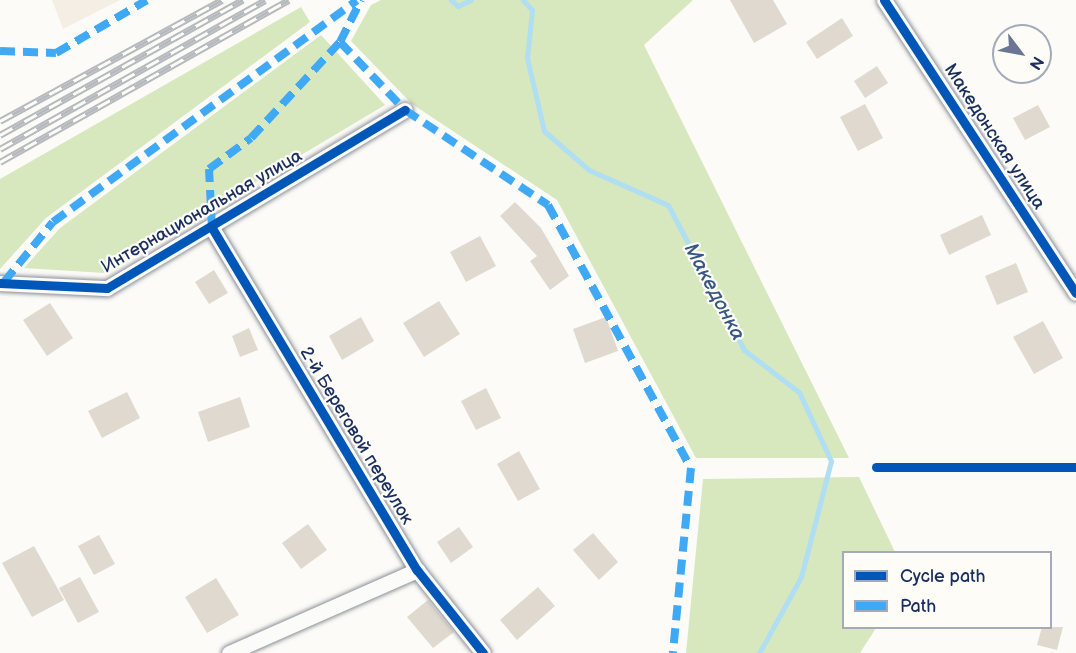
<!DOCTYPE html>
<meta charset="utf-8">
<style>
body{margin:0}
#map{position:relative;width:1076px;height:653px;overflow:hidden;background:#fcfbf8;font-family:"Balsamiq Sans",sans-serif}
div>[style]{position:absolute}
.built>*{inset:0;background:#f4eee5}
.green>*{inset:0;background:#d7e7be}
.stream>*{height:5px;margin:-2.5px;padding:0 2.5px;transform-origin:2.5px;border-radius:2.5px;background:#b0def3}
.building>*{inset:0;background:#e0d9cf}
.roads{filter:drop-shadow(0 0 2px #8c9097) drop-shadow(0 0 2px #8c9097)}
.minor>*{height:15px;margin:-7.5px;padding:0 7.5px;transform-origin:7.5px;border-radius:7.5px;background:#fbfbf9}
.rail>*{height:7px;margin-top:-3.5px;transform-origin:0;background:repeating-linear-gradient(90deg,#fdfcf7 0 14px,#b6b9bd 0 28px);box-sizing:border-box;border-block:2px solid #b6b9bd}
.quiet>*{height:8px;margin-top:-4px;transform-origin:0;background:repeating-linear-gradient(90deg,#3fa9f5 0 15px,transparent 0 23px)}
.cycleway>*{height:9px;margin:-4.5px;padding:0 4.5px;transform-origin:4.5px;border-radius:4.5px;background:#0057b8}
span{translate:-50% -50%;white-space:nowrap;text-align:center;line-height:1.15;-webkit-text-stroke:4.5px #fdfcf7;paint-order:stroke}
.street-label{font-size:18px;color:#1b2f5e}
.water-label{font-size:20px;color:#385883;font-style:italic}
.legend{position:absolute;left:842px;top:551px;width:210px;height:78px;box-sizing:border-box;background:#fdfcf7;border:2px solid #a3aaba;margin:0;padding:8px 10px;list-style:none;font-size:18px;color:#1b2f5e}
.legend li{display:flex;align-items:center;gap:12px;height:30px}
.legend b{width:30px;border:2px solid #a3aaba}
.north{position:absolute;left:992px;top:24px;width:60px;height:60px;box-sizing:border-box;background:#fdfcf7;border:2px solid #a3aaba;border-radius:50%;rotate:122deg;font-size:16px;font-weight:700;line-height:24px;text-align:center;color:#1b2f5e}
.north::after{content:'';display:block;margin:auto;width:21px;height:27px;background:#6a7694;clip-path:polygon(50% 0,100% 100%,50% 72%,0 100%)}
</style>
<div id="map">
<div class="built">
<div style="clip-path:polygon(52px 0,120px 0,63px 29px)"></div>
</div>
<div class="green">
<div style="clip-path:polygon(381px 0,693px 0,644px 45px,849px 458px,696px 458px,557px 200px,412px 104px,351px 41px,371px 5px)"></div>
<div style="clip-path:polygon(301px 7px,310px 22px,46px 218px,0 269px,0 179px)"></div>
<div style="clip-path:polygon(321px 35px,385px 105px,104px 273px,24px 268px,60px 228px)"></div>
<div style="clip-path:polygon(859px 477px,895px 552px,844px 552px,844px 628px,876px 628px,860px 653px,686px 653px,703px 479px)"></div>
</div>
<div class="stream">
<div style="left:451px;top:0;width:9px;rotate:41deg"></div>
<div style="left:458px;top:6px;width:14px;rotate:-25deg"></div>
<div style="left:523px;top:0;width:13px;rotate:48deg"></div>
<div style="left:532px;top:10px;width:48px;rotate:95.9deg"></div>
<div style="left:527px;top:58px;width:75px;rotate:76.9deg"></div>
<div style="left:544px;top:131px;width:60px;rotate:40.9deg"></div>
<div style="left:589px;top:170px;width:86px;rotate:23.9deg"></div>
<div style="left:668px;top:205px;width:164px;rotate:62.3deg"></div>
<div style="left:744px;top:350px;width:69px;rotate:37.4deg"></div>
<div style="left:799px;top:392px;width:76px;rotate:65.1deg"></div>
<div style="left:831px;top:461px;width:120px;rotate:104.5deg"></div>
<div style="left:801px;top:577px;width:87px;rotate:118.9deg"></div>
</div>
<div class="building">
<div style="clip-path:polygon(730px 0,773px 0,787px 24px,754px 43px)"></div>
<div style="clip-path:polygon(842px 18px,853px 36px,817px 59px,806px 42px)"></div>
<div style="clip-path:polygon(877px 66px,888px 83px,865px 98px,854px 81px)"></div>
<div style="clip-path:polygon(865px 104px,883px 138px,858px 151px,840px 117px)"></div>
<div style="clip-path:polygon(1038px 105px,1050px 127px,1025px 140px,1013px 118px)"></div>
<div style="clip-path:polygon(515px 202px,541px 228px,569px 276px,550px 290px,530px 261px,537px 256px,500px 216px)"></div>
<div style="clip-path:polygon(982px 215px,991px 235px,949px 255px,940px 235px)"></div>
<div style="clip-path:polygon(480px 236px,496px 266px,466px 282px,450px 252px)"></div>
<div style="clip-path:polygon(1016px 263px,1028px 292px,997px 305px,985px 276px)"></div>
<div style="clip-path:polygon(214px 270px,228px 293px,209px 304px,195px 282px)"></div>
<div style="clip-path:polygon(439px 301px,460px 334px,424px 357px,403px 323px)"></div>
<div style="clip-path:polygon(50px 303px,73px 338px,47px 356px,23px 320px)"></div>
<div style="clip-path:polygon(361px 317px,374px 341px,342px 360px,329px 336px)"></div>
<div style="clip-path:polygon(606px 317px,618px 351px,585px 363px,573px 329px)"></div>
<div style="clip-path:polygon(1043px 321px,1063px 358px,1034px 374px,1013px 337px)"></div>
<div style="clip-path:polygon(249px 328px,258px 350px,240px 357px,232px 336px)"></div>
<div style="clip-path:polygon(486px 388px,501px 418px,476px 430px,461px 401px)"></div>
<div style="clip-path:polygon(127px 392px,140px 418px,102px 438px,88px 411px)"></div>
<div style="clip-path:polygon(240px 397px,250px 427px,208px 442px,198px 412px)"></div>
<div style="clip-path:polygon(519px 451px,540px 489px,518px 501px,497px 464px)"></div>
<div style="clip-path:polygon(308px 524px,327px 550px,301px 569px,282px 543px)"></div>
<div style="clip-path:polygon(459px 527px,473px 547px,451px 563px,437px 542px)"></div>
<div style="clip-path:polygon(593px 533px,618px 562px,599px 580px,573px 550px)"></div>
<div style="clip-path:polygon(99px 535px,115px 564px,94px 575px,78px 546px)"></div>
<div style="clip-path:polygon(34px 546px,64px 600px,32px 617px,2px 563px)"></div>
<div style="clip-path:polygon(80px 577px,99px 612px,78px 623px,59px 588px)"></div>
<div style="clip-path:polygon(216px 578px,239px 615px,207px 633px,185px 597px)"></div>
<div style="clip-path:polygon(538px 587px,555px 606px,517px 640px,500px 620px)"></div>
<div style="clip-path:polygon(428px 600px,454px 632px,433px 648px,407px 617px)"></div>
<div style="clip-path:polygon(1042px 627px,1063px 627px,1057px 650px,1037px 645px)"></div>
</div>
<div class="roads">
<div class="minor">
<div style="left:884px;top:0;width:350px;rotate:56.8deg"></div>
<div style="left:212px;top:228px;width:399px;rotate:59.1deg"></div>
<div style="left:417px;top:570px;width:106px;rotate:51.5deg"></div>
<div style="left:0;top:283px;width:107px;rotate:2.7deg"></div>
<div style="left:107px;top:288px;width:347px;rotate:-30.9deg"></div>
<div style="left:229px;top:653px;width:206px;rotate:-23.8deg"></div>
</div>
</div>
<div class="rail">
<div style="left:0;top:121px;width:253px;rotate:-28.6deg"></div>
<div style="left:0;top:135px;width:278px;rotate:-29.1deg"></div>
<div style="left:0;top:149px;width:304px;rotate:-29.3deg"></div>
<div style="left:0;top:162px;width:331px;rotate:-29.3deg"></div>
</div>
<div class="quiet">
<div style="left:340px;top:42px;width:94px;rotate:46.3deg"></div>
<div style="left:405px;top:110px;width:172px;rotate:33.6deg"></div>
<div style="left:548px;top:205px;width:299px;rotate:61.5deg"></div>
<div style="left:691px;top:468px;width:186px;rotate:95.6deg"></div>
<div style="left:0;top:51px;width:56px;rotate:2deg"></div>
<div style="left:56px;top:53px;width:105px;rotate:-30.2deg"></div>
<div style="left:212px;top:228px;width:59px;rotate:-92.9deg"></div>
<div style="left:209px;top:169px;width:52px;rotate:-36.4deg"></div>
<div style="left:251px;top:138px;width:131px;rotate:-47.2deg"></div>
<div style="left:340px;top:42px;width:47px;rotate:-63.4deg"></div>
<div style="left:4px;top:282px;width:77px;rotate:-50.8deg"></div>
<div style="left:53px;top:222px;width:376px;rotate:-36.1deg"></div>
</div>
<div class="cycleway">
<div style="left:884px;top:0;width:350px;rotate:56.8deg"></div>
<div style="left:212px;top:228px;width:399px;rotate:59.1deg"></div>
<div style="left:417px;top:570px;width:106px;rotate:51.5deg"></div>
<div style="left:0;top:283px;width:107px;rotate:2.7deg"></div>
<div style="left:107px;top:288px;width:347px;rotate:-30.9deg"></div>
<div style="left:876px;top:467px;width:200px"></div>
</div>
<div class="street-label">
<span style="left:994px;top:137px;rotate:57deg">Македонская улица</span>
<span style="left:202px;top:212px;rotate:-30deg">Интернациональная улица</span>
<span style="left:356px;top:436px;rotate:59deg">2-й Береговой переулок</span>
</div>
<div class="water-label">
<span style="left:714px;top:292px;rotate:62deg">Македонка</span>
</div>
<ul class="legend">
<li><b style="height:8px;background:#0057b8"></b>Cycle path</li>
<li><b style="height:8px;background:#3fa9f5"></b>Path</li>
</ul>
<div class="north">N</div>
</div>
